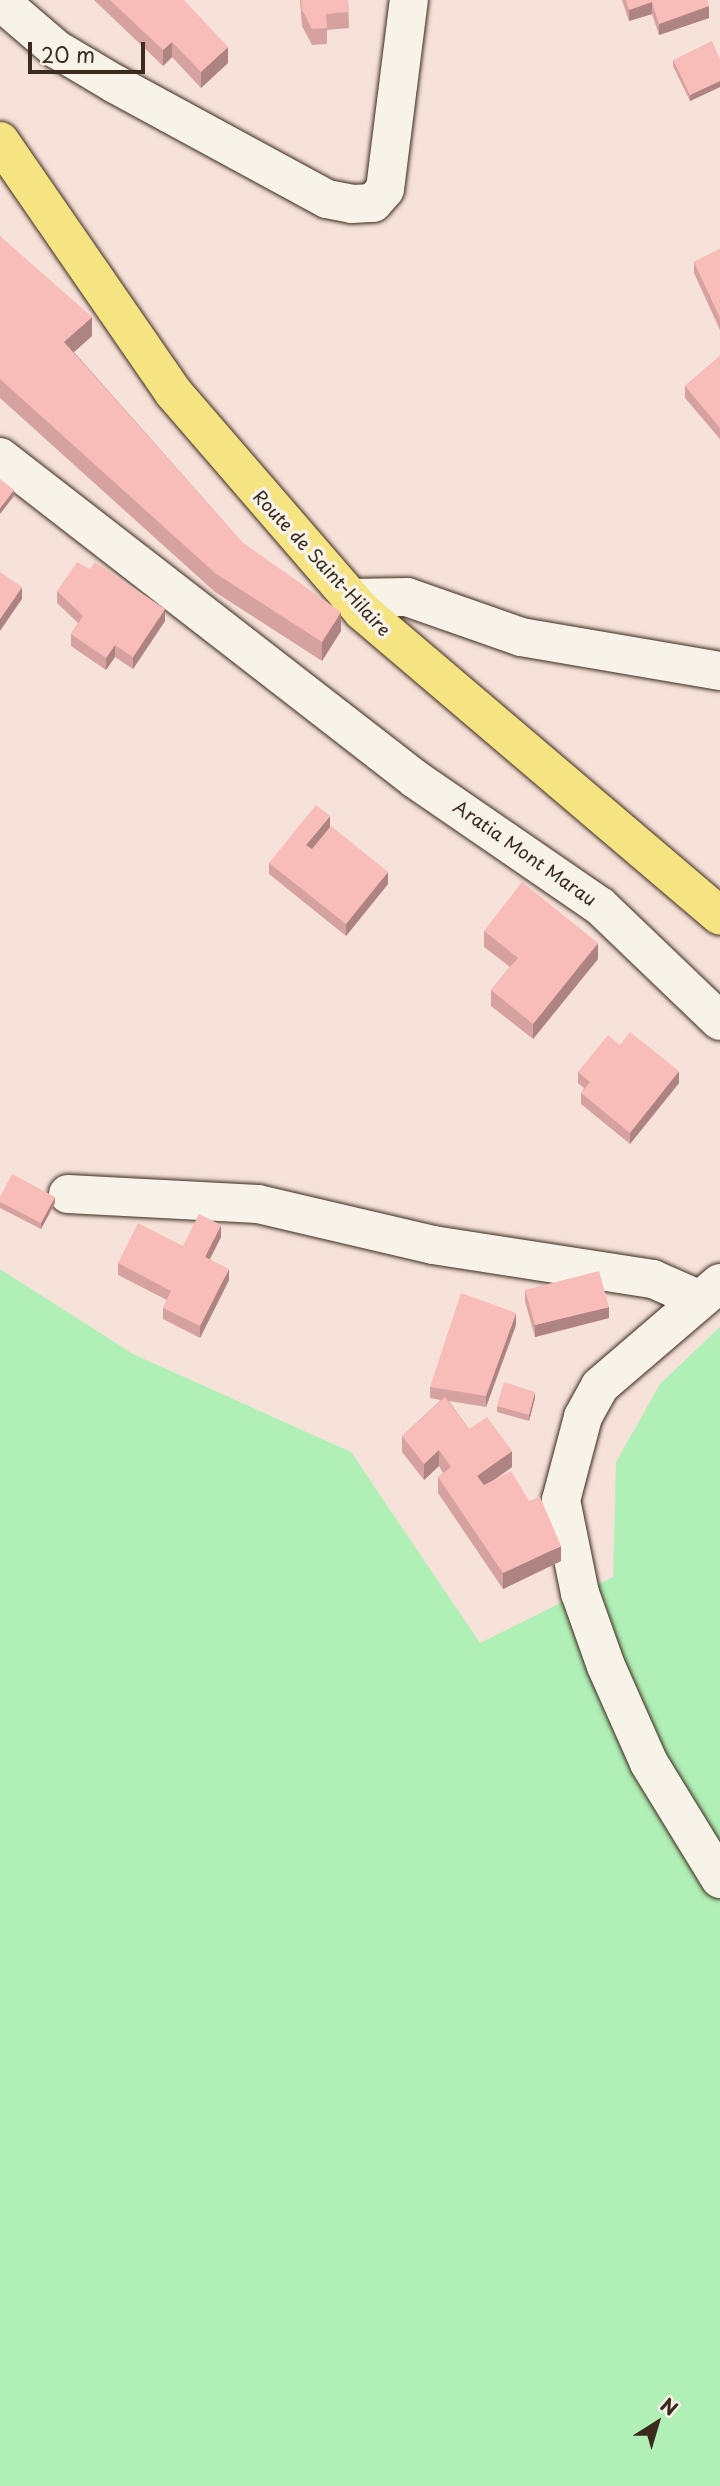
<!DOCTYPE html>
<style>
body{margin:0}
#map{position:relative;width:720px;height:2486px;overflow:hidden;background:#f7e2da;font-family:"Playpen Sans",sans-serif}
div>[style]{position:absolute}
.green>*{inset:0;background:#b0efb6}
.roads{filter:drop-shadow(0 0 2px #3b2a1e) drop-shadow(0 0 2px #3b2a1e)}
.minor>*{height:38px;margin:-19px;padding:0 19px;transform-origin:19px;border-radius:19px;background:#f7f3e8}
.major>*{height:38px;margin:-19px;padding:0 19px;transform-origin:19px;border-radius:19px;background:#f6e381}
.wall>*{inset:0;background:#d5a29f}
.shaded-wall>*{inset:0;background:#ae8482}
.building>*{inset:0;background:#f8bcb9}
span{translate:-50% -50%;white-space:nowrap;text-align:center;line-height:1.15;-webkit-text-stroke:7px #f7f3e8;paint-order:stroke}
.street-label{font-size:18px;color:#3b2a1e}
.north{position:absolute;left:622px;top:2388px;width:70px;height:70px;-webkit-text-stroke:5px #f7f3e8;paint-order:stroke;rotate:37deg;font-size:19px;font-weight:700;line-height:28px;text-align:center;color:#3b2a1e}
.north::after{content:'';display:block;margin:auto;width:24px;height:32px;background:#3b2a1e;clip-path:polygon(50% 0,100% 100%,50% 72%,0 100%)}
.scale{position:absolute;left:28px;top:42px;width:117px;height:32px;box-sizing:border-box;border:4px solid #3b2a1e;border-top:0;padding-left:9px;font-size:21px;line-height:24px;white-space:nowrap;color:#3b2a1e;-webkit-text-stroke:5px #f7f3e8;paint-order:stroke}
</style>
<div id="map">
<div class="green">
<div style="clip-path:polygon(0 1269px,133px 1354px,351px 1452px,480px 1643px,613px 1577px,616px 1462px,660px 1384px,720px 1327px,720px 2486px,0 2486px)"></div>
</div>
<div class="roads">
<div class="minor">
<div style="left:0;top:1px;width:74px;rotate:40.6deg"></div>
<div style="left:56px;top:49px;width:69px;rotate:30.7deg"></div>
<div style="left:115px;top:84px;width:241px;rotate:28.5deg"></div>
<div style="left:327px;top:199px;width:25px;rotate:11deg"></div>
<div style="left:352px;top:204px;width:21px;rotate:-3deg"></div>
<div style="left:373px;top:203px;width:18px;rotate:-49deg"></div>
<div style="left:385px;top:189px;width:191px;rotate:-82.8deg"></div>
<div style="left:0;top:457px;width:525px;rotate:37.81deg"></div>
<div style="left:415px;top:779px;width:224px;rotate:34.5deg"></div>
<div style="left:600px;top:906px;width:166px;rotate:43.8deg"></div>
<div style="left:350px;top:598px;width:57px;rotate:-1deg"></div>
<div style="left:407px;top:597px;width:121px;rotate:19.3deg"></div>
<div style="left:521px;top:637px;width:202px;rotate:9.7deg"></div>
<div style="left:68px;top:1194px;width:190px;rotate:3deg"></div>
<div style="left:258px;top:1204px;width:180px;rotate:13.2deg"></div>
<div style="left:433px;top:1245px;width:223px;rotate:8.8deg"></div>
<div style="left:653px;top:1279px;width:49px;rotate:24deg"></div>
<div style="left:720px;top:1283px;width:158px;rotate:139.4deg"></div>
<div style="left:600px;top:1386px;width:35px;rotate:119deg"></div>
<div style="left:583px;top:1417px;width:86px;rotate:104.8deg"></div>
<div style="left:561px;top:1500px;width:95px;rotate:78.5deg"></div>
<div style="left:580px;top:1593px;width:77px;rotate:70.4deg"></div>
<div style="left:606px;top:1666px;width:106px;rotate:66.1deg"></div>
<div style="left:649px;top:1763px;width:136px;rotate:58.5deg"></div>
</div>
<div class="major">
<div style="left:0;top:141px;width:305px;rotate:55.4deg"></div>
<div style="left:173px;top:392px;width:289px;rotate:49.2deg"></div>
<div style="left:362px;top:611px;width:470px;rotate:40.4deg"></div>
</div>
</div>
<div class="wall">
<div style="clip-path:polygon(94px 0,184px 0,228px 63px,201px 88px,172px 57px,163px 66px)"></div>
<div style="clip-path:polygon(300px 0,348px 0,349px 28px,327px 30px,327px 44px,312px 45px,302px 26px)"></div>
<div style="clip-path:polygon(622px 0,707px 0,709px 18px,659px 35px,652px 14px,629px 21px)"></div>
<div style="clip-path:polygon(720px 59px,720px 87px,690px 101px,673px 66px,673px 60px)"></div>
<div style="clip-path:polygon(0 236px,92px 336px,74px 352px,242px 542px,341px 631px,322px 661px,215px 592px,0 398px)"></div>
<div style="clip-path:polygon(720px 249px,720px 330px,694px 273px,694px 262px)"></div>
<div style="clip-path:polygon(720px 356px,720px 439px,685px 398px,685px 386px)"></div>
<div style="clip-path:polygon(57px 591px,165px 621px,133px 669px,115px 657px,106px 670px,71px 646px,71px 634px,78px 623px,57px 603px)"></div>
<div style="clip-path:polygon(330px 827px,388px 884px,346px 936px,269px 874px,269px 863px)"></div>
<div style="clip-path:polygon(484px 931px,598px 959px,533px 1039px,491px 1006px,491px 990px,510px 967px,484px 947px)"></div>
<div style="clip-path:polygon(620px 1045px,679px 1083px,630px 1144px,581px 1104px,581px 1093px,584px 1088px,578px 1083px,578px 1072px)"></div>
<div style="clip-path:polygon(0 1197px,55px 1203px,41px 1229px,0 1208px)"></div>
<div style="clip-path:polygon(221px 1237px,210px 1259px,229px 1280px,200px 1338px,163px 1319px,163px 1308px,167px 1300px,118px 1275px,118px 1263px,183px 1246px)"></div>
<div style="clip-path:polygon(525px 1290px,609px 1318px,535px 1337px,525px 1301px)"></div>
<div style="clip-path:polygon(516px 1325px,486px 1407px,449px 1401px,469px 1429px,512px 1467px,493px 1481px,561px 1561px,503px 1589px,438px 1493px,438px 1477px,443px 1473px,439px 1466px,424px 1480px,402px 1452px,402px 1436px,441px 1400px,430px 1398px,430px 1387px)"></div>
<div style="clip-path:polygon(535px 1398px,529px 1421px,497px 1412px,497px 1406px)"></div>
</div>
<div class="shaded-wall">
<div style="clip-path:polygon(652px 2px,652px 14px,629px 21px,629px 10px)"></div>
<div style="clip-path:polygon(709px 6px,709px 18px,659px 35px,659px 24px)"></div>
<div style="clip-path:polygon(172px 42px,172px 57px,163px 66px,163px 50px)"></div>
<div style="clip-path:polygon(228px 47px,228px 63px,201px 88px,201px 72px)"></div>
<div style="clip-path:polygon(720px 81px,720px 87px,690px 101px,690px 95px)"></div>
<div style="clip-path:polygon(92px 317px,92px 336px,64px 361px,64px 342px)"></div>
<div style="clip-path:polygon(14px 490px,14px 496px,0 514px,0 508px)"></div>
<div style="clip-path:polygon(22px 587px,22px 599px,0 631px,0 619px)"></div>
<div style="clip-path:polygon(165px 609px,165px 621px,133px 669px,133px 657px)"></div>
<div style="clip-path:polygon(341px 612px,341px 631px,322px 661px,322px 642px)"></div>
<div style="clip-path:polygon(115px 645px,115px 657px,106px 670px,106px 658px)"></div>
<div style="clip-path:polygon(330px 816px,330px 827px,306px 857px,306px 845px)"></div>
<div style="clip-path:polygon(388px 872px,388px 884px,346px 936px,346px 924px)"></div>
<div style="clip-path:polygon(598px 943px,598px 959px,533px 1039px,533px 1024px)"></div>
<div style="clip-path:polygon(679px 1071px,679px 1083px,630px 1144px,630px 1133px)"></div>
<div style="clip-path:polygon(55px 1197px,55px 1203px,41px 1229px,41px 1223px)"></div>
<div style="clip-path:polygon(221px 1225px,221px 1237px,205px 1268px,205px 1257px)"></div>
<div style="clip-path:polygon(229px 1269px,229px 1280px,200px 1338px,200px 1326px)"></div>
<div style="clip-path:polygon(609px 1307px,609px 1318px,535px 1337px,535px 1325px)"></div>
<div style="clip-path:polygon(516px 1313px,516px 1325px,486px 1407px,486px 1396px)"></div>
<div style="clip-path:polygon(535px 1392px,535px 1398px,529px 1421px,529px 1415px)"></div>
<div style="clip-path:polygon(439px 1450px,439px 1466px,424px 1480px,424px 1464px)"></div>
<div style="clip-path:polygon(512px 1451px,512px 1467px,477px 1492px,477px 1476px)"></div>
<div style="clip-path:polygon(561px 1546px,561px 1561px,503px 1589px,503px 1573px)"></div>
</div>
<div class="building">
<div style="clip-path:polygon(110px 0,184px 0,228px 47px,201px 72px,172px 42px,163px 50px)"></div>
<div style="clip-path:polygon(301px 0,348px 0,349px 12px,326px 14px,327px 28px,312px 29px,302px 10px)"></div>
<div style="clip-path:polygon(626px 0,707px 0,709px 6px,659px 24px,652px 2px,629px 10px)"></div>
<div style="clip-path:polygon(712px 41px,720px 59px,720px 81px,690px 95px,673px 60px)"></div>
<div style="clip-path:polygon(0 236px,92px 317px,64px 342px,242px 542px,341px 612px,322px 642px,215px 573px,0 379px)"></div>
<div style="clip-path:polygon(720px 249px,720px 318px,694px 262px)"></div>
<div style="clip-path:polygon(720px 356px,720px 428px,685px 386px)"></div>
<div style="clip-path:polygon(0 479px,14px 490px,0 508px)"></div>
<div style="clip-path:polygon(77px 562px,90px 569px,95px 562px,165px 609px,133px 657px,115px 645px,106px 658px,71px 634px,83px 616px,57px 591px)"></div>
<div style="clip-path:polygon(0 572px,22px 587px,0 619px)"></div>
<div style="clip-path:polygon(316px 805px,330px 816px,306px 845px,312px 849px,331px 826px,388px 872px,346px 924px,269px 863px)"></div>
<div style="clip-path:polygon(522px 882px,598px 943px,533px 1024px,491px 990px,518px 958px,484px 931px)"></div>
<div style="clip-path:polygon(630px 1032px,679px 1071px,630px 1133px,581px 1093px,590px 1082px,578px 1072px,608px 1035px,620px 1045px)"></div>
<div style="clip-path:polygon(12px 1174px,55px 1197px,41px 1223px,0 1202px,0 1197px)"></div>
<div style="clip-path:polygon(199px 1214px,221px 1225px,205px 1257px,229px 1269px,200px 1326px,163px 1308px,171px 1291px,118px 1263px,138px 1223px,183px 1246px)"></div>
<div style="clip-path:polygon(599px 1271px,609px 1307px,535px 1325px,525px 1290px)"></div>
<div style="clip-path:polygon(461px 1293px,516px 1313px,486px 1396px,430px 1387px)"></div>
<div style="clip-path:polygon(504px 1382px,535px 1392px,529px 1415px,497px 1406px)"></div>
<div style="clip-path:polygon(445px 1397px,469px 1429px,487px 1417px,512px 1451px,477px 1476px,484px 1485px,511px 1471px,529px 1501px,540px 1497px,561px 1546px,503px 1573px,438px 1477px,451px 1467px,439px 1450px,424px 1464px,402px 1436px)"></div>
</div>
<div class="street-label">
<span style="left:322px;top:563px;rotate:47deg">Route de Saint-Hilaire</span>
<span style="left:525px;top:853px;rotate:35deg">Aratia Mont Marau</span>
</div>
<div class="north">N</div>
<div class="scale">20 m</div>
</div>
